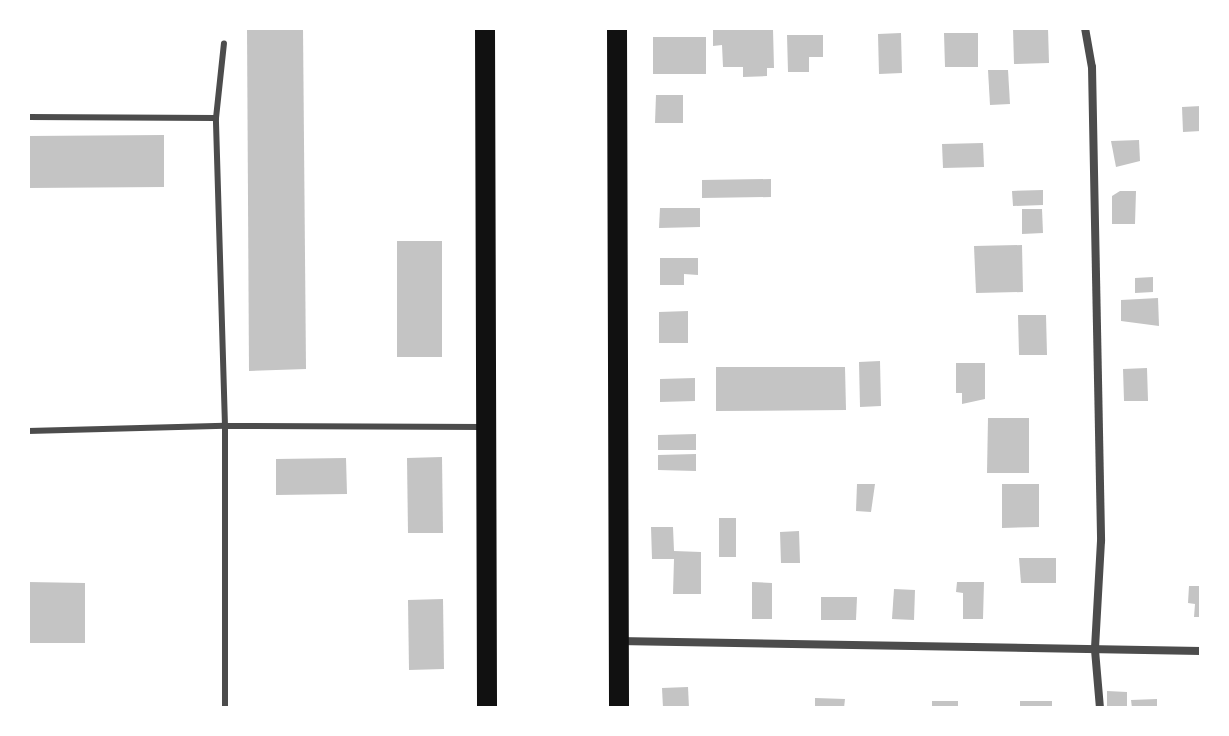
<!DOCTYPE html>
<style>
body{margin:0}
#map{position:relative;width:1229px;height:736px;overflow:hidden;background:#fff;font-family:Georgia,serif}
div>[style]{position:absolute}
.building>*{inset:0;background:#c4c4c4}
.service>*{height:6px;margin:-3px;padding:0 3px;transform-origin:3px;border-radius:3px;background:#4c4c4c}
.minor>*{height:8px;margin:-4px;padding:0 4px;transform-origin:4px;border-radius:4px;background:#4c4c4c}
.primary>*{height:20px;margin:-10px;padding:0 10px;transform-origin:10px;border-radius:10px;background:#111}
span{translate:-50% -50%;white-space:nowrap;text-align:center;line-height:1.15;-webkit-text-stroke:8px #fff;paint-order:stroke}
.frame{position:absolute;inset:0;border:30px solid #fff;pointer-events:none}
</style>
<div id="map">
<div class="building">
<div style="clip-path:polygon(247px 28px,303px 28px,306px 369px,249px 371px)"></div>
<div style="clip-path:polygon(713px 28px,773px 29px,774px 68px,767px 68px,767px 76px,743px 77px,743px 67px,723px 67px,722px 45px,713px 46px)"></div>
<div style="clip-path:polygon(1013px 28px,1048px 28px,1049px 63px,1014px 64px)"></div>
<div style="clip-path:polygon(901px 33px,902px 73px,879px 74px,878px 34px)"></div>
<div style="clip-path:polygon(944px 33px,978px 33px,978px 67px,945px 67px)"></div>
<div style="clip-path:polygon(787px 35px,823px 35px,823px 57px,809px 57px,809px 72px,788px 72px)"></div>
<div style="clip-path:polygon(653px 37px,706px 37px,706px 74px,653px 74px)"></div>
<div style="clip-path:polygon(988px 70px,1008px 70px,1010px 104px,990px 105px)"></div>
<div style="clip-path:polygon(656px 95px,683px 95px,683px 123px,655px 123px)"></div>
<div style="clip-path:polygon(1201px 106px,1201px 131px,1183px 132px,1182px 107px)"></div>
<div style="clip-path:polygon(164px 135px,164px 187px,28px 188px,28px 136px)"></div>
<div style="clip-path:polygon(1139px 140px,1140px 161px,1116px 167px,1111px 141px)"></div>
<div style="clip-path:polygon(983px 143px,984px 167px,943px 168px,942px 144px)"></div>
<div style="clip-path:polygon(771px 179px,771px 197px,702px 198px,702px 180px)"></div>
<div style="clip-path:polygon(1043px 190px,1043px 205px,1013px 206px,1012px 191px)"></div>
<div style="clip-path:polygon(1120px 191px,1136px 191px,1135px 224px,1112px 224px,1112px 196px)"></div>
<div style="clip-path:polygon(660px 208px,700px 208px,700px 227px,659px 228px)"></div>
<div style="clip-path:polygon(1022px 209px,1042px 209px,1043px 233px,1022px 234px)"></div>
<div style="clip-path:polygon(397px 241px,442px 241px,442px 357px,397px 357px)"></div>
<div style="clip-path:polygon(1022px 245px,1023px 292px,976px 293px,974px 246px)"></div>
<div style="clip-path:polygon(660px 258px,698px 258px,698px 275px,684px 274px,684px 285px,660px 285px)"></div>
<div style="clip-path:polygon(1153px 277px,1153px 292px,1135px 293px,1135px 278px)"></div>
<div style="clip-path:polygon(1158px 298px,1159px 326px,1121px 321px,1121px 300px)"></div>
<div style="clip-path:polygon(688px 311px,688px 343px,659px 343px,659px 312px)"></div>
<div style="clip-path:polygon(1018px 315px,1046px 315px,1047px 355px,1019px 355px)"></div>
<div style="clip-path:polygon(880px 361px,881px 406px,860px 407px,859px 362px)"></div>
<div style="clip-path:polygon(956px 363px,985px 363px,985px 399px,962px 404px,962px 393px,956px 393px)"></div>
<div style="clip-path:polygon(716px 367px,845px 367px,846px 410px,716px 411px)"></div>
<div style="clip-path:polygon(1147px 368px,1148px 401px,1124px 401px,1123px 369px)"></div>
<div style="clip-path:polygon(695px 378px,695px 401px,660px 402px,660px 379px)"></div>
<div style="clip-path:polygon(988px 418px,1029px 418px,1029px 473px,987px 473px)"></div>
<div style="clip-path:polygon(696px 434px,696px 450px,658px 450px,658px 435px)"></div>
<div style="clip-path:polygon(696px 454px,696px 471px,658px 470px,658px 455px)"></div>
<div style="clip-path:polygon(442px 457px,443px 533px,408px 533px,407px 458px)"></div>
<div style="clip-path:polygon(346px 458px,347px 494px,276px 495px,276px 459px)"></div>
<div style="clip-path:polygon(857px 484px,875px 484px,871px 512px,856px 511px)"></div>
<div style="clip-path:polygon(1002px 484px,1039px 484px,1039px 527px,1002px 528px)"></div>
<div style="clip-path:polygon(719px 518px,736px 518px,736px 557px,719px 557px)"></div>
<div style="clip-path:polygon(651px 527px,673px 527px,674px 551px,701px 552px,701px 594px,673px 594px,674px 559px,652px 559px)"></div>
<div style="clip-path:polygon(799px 531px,800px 563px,781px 563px,780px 532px)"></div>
<div style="clip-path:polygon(1019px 558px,1056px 558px,1056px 583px,1021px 583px)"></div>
<div style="clip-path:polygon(28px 582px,85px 583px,85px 643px,28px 643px)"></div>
<div style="clip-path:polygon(752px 582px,772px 583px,772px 619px,752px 619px)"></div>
<div style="clip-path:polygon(957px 582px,984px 582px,983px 619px,963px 619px,963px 593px,956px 592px)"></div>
<div style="clip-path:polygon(1189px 586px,1201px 586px,1201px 617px,1194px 617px,1195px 604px,1188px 603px)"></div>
<div style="clip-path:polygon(894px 589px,915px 590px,914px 620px,892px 619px)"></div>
<div style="clip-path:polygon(821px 597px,857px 597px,856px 620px,821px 620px)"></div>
<div style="clip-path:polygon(443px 599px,444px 669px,409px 670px,408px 600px)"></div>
<div style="clip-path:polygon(688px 687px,689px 708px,663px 708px,662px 688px)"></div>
<div style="clip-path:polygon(1107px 691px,1127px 692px,1127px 708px,1107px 708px)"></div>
<div style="clip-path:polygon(815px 698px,845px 699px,844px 708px,815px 708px)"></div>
<div style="clip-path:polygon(1157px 699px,1157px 708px,1132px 708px,1131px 700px)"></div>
<div style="clip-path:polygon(932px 701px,958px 701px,958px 708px,932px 708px)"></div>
<div style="clip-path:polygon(1020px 701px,1052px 701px,1052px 708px,1020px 708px)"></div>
</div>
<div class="service">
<div style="left:28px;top:117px;width:188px;rotate:0.3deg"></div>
<div style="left:28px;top:431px;width:197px;rotate:-1.5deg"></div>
<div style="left:225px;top:426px;width:308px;rotate:-91.7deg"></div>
<div style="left:216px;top:118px;width:75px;rotate:-83.9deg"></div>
<div style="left:225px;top:708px;width:282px;rotate:-90deg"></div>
<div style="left:225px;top:426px;width:258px;rotate:0.2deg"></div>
</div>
<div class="minor">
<div style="left:1085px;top:28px;width:40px;rotate:80deg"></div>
<div style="left:1092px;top:67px;width:474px;rotate:88.9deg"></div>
<div style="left:1101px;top:541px;width:109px;rotate:93.2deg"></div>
<div style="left:1095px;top:650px;width:58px;rotate:85.1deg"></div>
<div style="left:618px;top:641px;width:583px;rotate:0.98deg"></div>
</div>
<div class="primary">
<div style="left:485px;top:28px;width:680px;rotate:89.83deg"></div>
<div style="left:617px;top:28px;width:680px;rotate:89.83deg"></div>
</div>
<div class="frame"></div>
</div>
